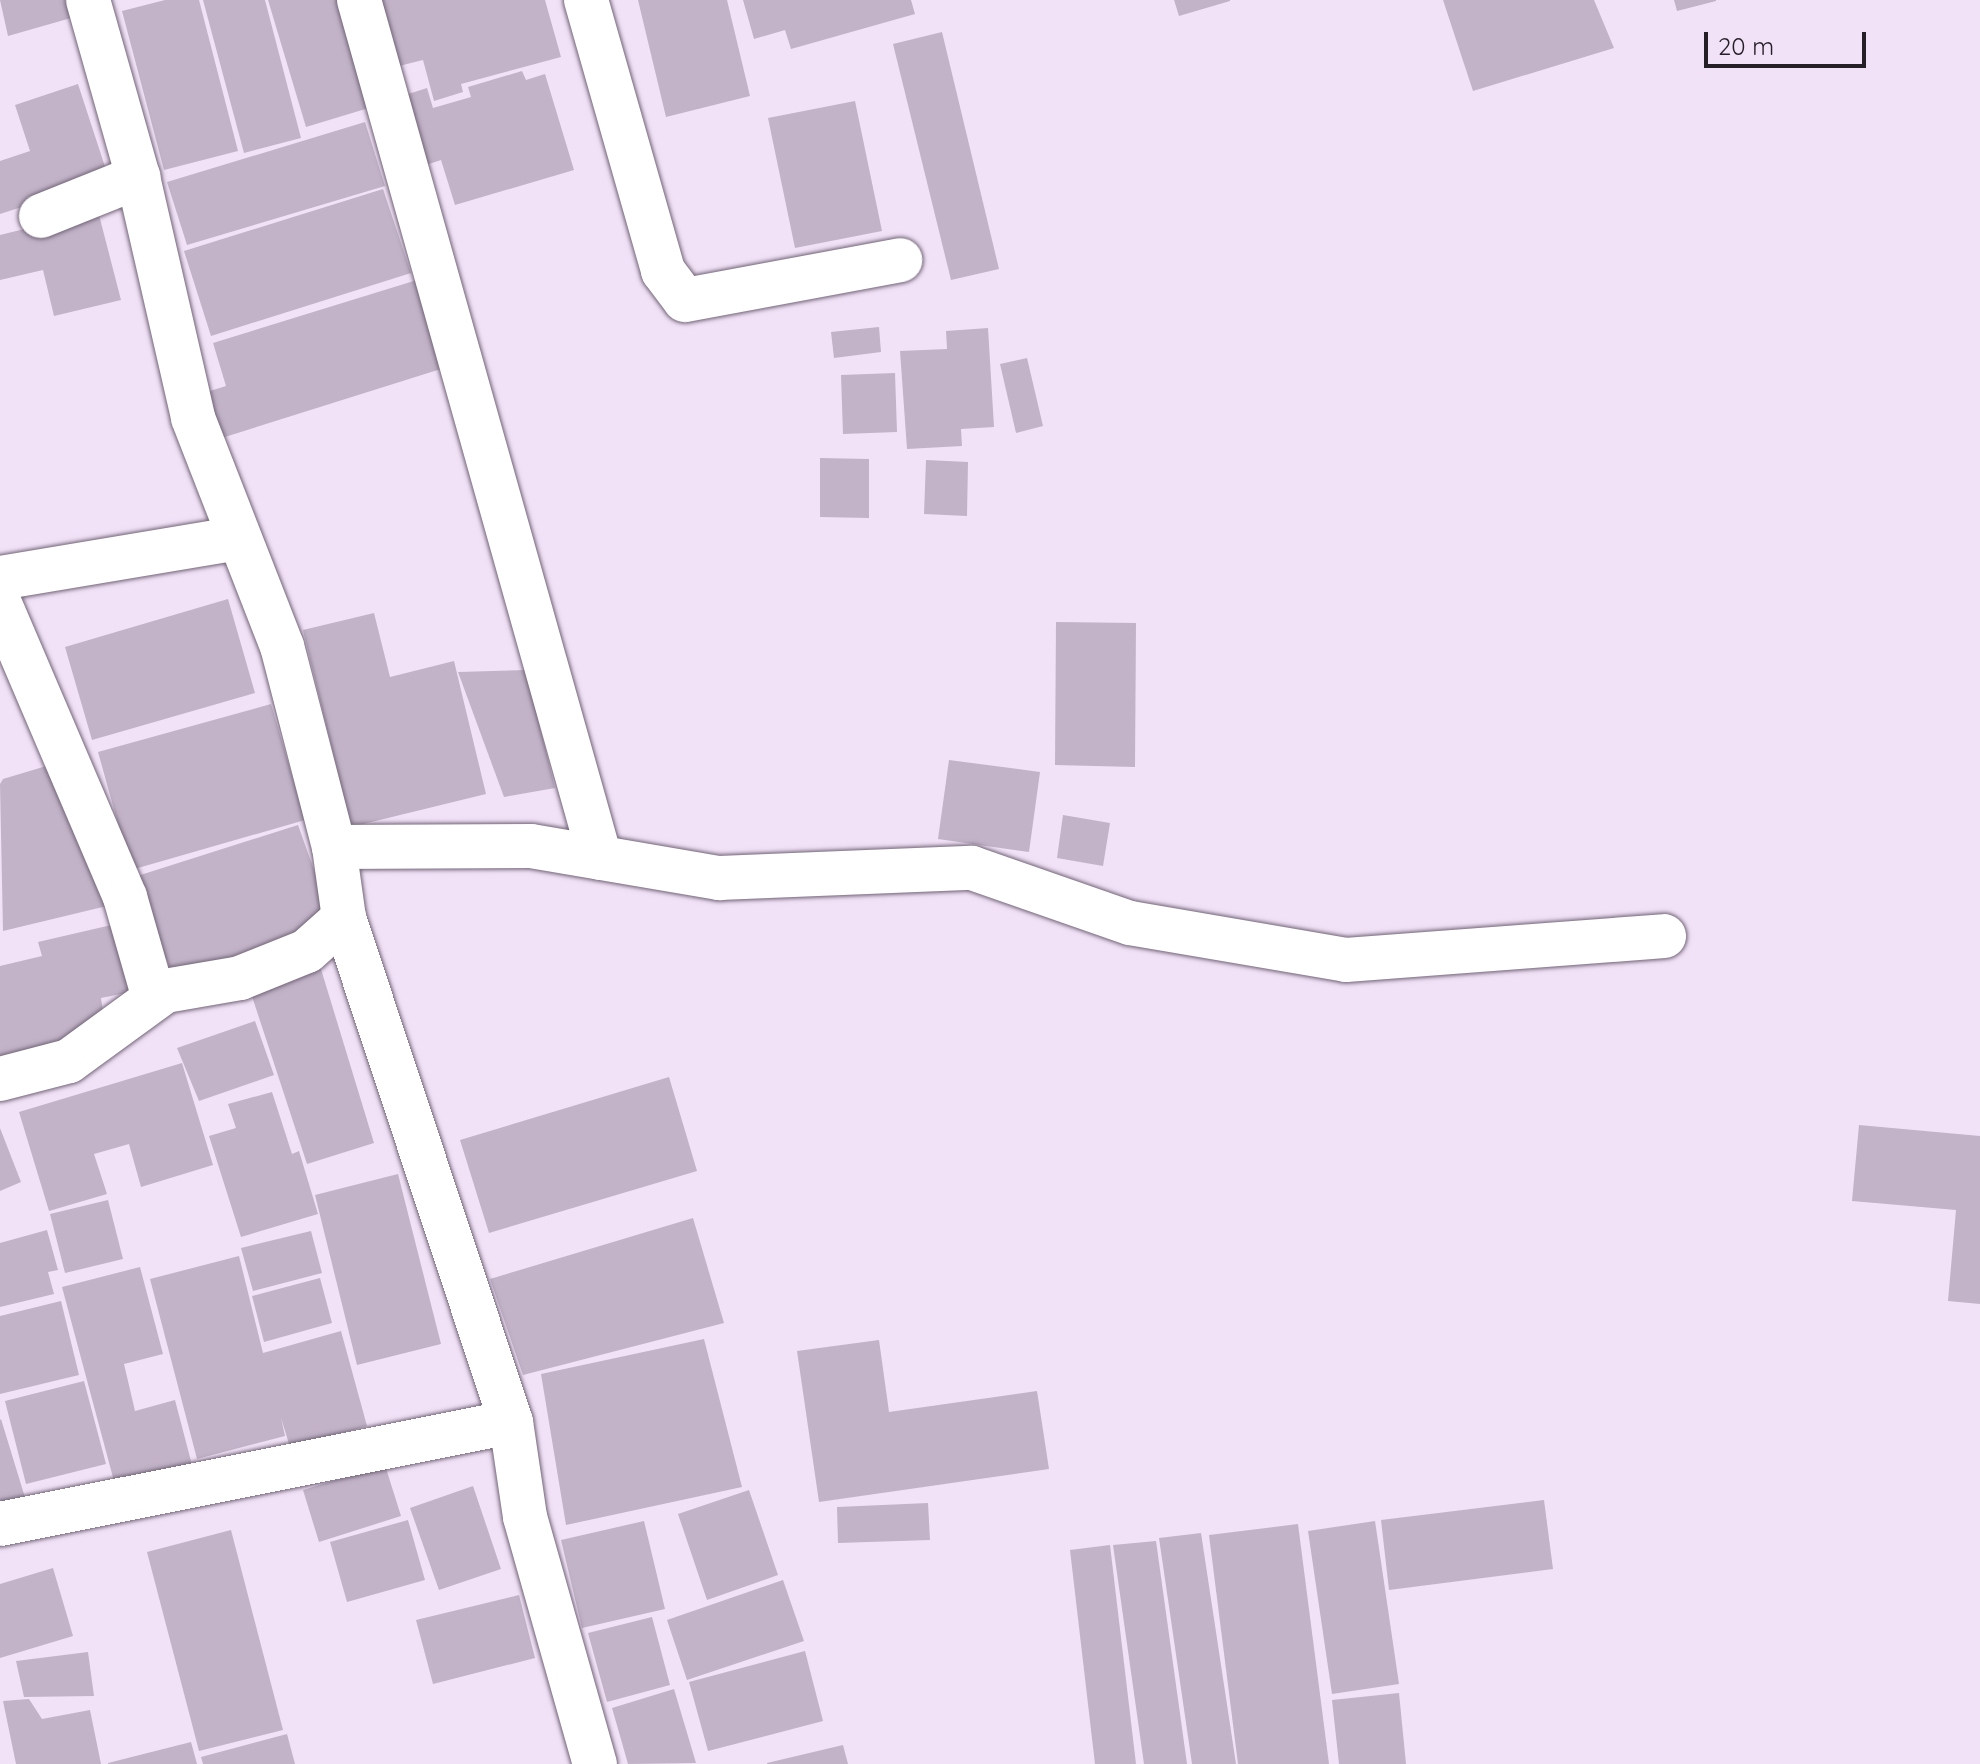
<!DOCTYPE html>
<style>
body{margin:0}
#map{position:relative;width:1980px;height:1764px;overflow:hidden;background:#f2e2f8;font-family:Quicksand,sans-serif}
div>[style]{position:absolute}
.building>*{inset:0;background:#c2b3c8}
.roads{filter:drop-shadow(0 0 2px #726477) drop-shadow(0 0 2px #726477)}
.street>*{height:44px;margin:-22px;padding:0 22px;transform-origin:22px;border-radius:22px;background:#fff}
span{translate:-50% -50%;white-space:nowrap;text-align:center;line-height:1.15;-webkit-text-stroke:8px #f2e2f8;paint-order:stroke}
.scale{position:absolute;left:1704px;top:32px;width:162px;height:36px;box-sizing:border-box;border:4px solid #251f27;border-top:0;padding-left:10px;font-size:24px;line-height:28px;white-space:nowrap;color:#251f27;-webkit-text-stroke:6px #f2e2f8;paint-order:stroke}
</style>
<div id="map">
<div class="building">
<div style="clip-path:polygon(0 0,66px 0,71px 18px,8px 36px)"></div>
<div style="clip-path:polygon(165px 0,199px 0,238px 151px,164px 170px,122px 11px)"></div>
<div style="clip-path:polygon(203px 0,265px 0,301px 138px,244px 153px)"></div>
<div style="clip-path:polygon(268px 0,340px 0,372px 107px,306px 127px)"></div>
<div style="clip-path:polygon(377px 0,545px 0,561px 57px,461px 84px,463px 92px,434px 101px,423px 60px,395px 67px)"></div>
<div style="clip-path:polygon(638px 0,727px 0,750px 96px,666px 117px)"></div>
<div style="clip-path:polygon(743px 0,911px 0,915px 14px,791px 49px,785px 30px,754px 39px)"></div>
<div style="clip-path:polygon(1174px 0,1230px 0,1230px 1px,1179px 16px)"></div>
<div style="clip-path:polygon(1443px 0,1594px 0,1614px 48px,1473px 91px)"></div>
<div style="clip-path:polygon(1674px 0,1716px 0,1716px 1px,1677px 11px)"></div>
<div style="clip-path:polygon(942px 32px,999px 269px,951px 280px,893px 44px)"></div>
<div style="clip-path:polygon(522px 71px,526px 80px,545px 74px,574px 170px,455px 205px,441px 160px,423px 166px,402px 96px,427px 88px,433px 108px,471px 97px,468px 87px)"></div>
<div style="clip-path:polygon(78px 84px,109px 179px,0 214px,0 161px,30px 151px,15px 105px)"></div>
<div style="clip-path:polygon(855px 101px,882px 231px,795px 248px,768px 118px)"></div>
<div style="clip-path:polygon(365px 122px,385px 186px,187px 245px,167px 182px)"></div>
<div style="clip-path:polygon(383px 189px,411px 273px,211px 336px,184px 251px)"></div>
<div style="clip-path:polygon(98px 211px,121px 300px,54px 316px,43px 270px,0 280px,0 235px)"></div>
<div style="clip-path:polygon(417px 280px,444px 368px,209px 442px,194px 396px,226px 386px,213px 343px)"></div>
<div style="clip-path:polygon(879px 327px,881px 352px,834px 358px,831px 332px)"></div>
<div style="clip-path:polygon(988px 328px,994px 427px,961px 429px,962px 446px,907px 449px,900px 351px,947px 349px,946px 331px)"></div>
<div style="clip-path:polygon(1027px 358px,1043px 426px,1016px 433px,1000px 364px)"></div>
<div style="clip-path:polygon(895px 373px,897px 432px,843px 434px,841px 375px)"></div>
<div style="clip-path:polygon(820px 458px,869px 459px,869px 518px,820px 517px)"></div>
<div style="clip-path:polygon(926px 460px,968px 462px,967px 516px,924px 514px)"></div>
<div style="clip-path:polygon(228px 599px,255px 693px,92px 740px,65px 647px)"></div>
<div style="clip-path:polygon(374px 613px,390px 677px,454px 661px,486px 794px,351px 827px,303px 630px)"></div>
<div style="clip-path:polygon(1056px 622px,1136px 623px,1135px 767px,1055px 765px)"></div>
<div style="clip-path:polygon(526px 670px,555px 788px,504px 797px,458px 672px)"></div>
<div style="clip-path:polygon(271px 704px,305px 820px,131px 870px,98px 752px)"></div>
<div style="clip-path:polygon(949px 760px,1040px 772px,1029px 852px,938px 839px)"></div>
<div style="clip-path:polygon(63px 761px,111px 905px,3px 931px,0 784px,3px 779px)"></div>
<div style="clip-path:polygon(1063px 815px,1110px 823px,1103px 866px,1057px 858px)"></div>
<div style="clip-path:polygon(298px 825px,334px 926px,173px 975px,131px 878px)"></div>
<div style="clip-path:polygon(120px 923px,136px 991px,101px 998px,106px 1031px,0 1059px,0 966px,42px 956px,38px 942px)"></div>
<div style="clip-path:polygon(317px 956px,374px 1143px,307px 1164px,246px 978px)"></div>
<div style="clip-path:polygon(255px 1021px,274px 1075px,199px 1101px,177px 1048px)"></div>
<div style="clip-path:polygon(182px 1063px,213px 1165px,141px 1187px,129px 1144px,94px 1154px,107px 1194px,49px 1211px,19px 1112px)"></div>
<div style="clip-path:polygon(669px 1077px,697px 1171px,489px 1233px,460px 1140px)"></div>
<div style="clip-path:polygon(272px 1092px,292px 1154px,299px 1151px,318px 1214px,241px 1237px,209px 1136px,236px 1128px,228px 1104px)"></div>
<div style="clip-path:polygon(1859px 1125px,1980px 1136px,1980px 1304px,1948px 1301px,1956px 1210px,1852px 1201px)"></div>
<div style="clip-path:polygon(0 1128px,21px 1182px,0 1191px)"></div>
<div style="clip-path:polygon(398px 1174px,441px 1344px,357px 1365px,315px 1195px)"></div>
<div style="clip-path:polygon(108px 1200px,123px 1259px,65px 1273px,50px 1214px)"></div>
<div style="clip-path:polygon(693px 1218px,724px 1323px,523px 1375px,490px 1279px)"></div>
<div style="clip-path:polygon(47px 1230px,58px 1270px,48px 1272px,54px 1294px,0 1307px,0 1243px)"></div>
<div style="clip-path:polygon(311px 1231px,322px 1273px,253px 1291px,241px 1248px)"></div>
<div style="clip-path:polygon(239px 1256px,263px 1353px,341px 1331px,367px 1426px,290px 1447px,281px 1418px,285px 1436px,197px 1459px,150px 1279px)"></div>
<div style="clip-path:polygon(140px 1267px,163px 1354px,124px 1364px,135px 1411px,175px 1400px,192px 1465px,115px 1485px,62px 1287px)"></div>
<div style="clip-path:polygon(320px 1278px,332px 1323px,264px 1342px,252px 1296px)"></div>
<div style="clip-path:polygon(61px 1301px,79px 1375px,0 1394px,0 1316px)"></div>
<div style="clip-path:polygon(704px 1339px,742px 1487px,566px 1525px,541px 1374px)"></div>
<div style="clip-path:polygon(879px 1340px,889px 1412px,1037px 1391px,1049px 1469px,819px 1502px,797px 1351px)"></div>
<div style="clip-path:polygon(84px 1381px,106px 1464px,26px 1484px,5px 1401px)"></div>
<div style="clip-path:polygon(1px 1419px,27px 1504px,0 1512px,0 1420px)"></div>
<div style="clip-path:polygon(385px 1465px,401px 1516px,319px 1542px,303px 1490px)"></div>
<div style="clip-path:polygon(473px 1486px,501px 1569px,439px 1590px,410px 1508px)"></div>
<div style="clip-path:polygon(749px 1490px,778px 1575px,707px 1600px,678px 1514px)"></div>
<div style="clip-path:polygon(1544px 1500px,1553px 1569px,1389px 1590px,1381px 1520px)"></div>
<div style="clip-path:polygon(928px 1503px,930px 1540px,838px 1543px,837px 1507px)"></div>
<div style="clip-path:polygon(408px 1520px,425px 1580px,347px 1602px,330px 1542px)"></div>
<div style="clip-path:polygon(644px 1521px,665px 1609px,582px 1628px,561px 1540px)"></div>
<div style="clip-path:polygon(1375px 1521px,1399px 1684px,1332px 1694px,1308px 1531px)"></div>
<div style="clip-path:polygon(1298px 1524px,1329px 1764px,1238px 1764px,1209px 1535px)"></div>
<div style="clip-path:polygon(231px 1530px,283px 1730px,199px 1751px,147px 1552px)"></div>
<div style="clip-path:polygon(1201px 1533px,1236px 1764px,1192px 1764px,1159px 1538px)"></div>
<div style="clip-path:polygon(1156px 1541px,1187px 1764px,1144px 1764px,1113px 1545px)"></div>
<div style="clip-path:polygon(1110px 1545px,1136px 1764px,1095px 1764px,1070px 1550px)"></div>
<div style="clip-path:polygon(53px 1568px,73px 1636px,0 1658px,0 1584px)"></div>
<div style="clip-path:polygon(783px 1580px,804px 1641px,687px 1680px,667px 1620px)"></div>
<div style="clip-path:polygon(519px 1595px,535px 1658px,433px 1684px,416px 1620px)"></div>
<div style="clip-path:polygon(652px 1617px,670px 1685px,607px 1702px,588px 1633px)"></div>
<div style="clip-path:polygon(805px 1651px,823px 1721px,708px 1751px,689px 1682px)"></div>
<div style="clip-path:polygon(88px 1652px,94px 1696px,24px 1697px,16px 1661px)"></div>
<div style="clip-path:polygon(674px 1689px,696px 1763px,628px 1764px,612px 1708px)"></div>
<div style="clip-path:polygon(1399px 1693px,1406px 1764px,1339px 1764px,1332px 1700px)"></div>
<div style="clip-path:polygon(29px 1699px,42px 1719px,90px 1710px,101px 1764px,16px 1764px,3px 1701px)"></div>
<div style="clip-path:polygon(287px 1734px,295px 1764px,203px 1764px,201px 1757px)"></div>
<div style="clip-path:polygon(191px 1742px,197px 1764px,108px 1764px,108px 1763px)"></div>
<div style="clip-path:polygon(843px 1745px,848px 1764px,767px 1764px,767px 1763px)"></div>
</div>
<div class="roads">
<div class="street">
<div style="left:88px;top:0;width:184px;rotate:74.2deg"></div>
<div style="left:138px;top:177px;width:247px;rotate:77.1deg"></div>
<div style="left:193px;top:418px;width:245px;rotate:68.7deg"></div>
<div style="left:282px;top:646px;width:208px;rotate:75.5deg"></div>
<div style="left:334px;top:847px;width:72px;rotate:82deg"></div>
<div style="left:344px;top:918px;width:531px;rotate:71.67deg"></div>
<div style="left:511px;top:1422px;width:96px;rotate:81.6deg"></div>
<div style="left:525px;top:1517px;width:257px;rotate:74.2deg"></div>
<div style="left:359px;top:0;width:891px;rotate:74.31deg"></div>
<div style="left:586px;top:0;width:282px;rotate:74.1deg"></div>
<div style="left:663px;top:271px;width:36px;rotate:53deg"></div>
<div style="left:685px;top:300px;width:219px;rotate:-10.5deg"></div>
<div style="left:41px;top:216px;width:105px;rotate:-21.9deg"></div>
<div style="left:0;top:578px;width:241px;rotate:-9.5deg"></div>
<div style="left:0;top:604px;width:319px;rotate:66.9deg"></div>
<div style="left:125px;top:897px;width:105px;rotate:74deg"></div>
<div style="left:334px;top:847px;width:197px;rotate:-0.3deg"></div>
<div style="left:531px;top:846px;width:191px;rotate:9.7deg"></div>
<div style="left:719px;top:878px;width:253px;rotate:-2.3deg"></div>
<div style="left:972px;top:868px;width:167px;rotate:19.2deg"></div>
<div style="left:1130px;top:923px;width:219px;rotate:9.7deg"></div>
<div style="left:1346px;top:960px;width:319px;rotate:-4.3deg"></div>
<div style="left:0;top:1079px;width:71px;rotate:-14.6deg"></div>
<div style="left:69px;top:1061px;width:119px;rotate:-36.1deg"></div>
<div style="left:165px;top:991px;width:76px;rotate:-9.8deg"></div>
<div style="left:240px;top:978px;width:72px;rotate:-21.9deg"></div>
<div style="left:307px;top:951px;width:50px;rotate:-41.7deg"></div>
<div style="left:0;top:1524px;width:521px;rotate:-11.29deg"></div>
</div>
</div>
<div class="scale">20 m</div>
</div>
